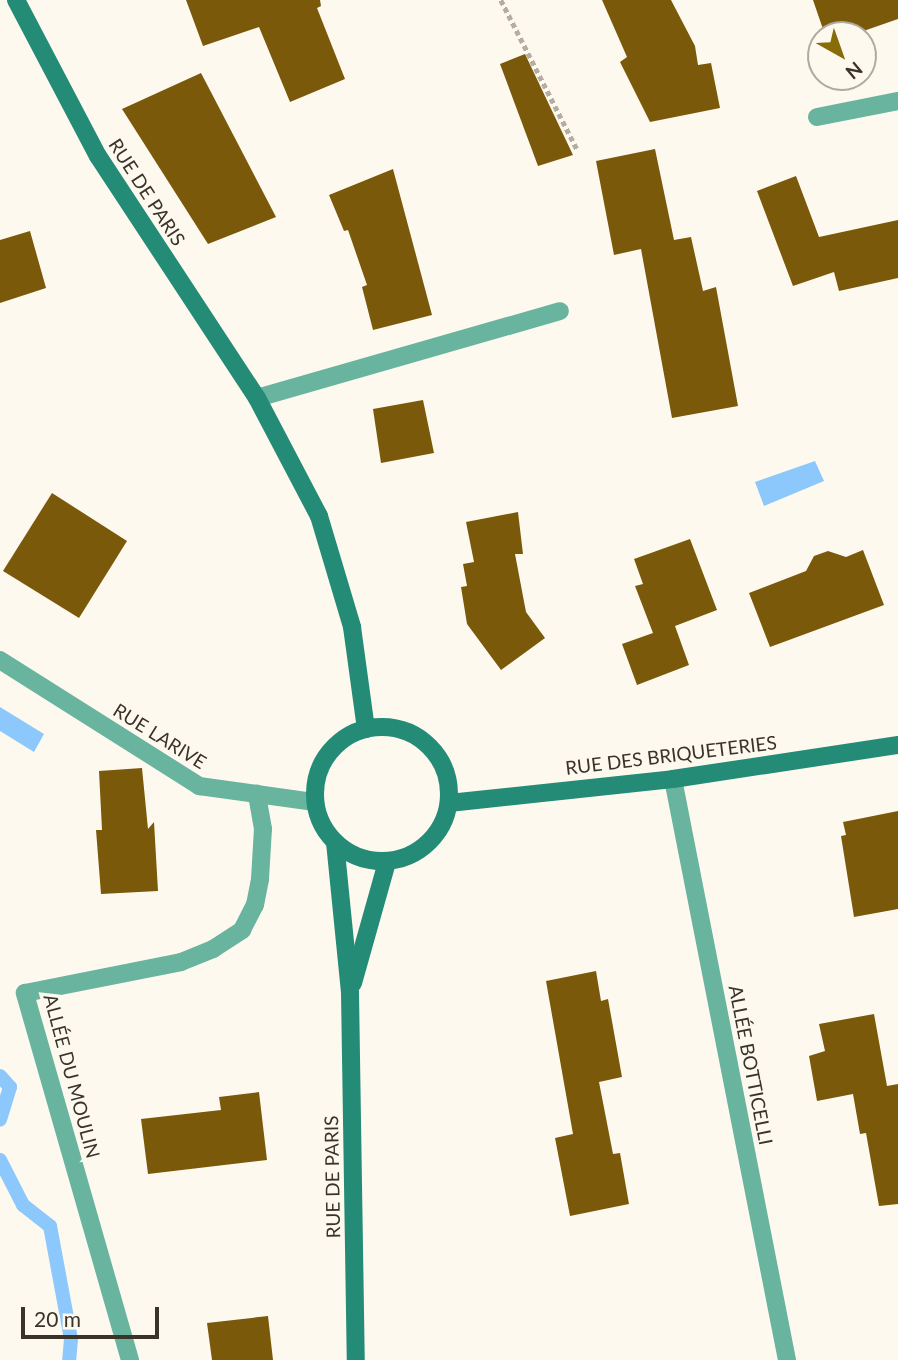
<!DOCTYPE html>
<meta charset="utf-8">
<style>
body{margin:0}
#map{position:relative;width:898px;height:1360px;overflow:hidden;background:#fef9ef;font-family:Lato,sans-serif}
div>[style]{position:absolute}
.water>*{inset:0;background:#8cc8fc}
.stream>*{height:14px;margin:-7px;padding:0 7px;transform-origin:7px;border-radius:7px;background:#8cc8fc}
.building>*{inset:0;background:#7b590a}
.path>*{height:4.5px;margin-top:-2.25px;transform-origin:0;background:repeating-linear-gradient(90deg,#b3ada4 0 5px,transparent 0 8.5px)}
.street>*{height:18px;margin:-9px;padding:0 9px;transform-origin:9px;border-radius:9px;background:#68b49f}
.secondary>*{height:18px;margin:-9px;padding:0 9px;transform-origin:9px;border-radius:9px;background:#248c76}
.secondary>.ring{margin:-9px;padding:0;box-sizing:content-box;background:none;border:18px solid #248c76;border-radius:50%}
span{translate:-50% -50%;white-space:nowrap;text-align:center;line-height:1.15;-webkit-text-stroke:7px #fef9ef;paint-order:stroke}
.street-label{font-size:19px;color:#39332a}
.north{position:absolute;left:807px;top:21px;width:70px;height:70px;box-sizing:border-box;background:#fef9ef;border:2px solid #afaaa0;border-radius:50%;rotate:140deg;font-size:19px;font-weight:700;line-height:28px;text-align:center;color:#39332a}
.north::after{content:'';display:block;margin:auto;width:24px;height:32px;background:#886c0a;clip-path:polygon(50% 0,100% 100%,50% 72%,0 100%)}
.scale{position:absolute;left:21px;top:1307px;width:138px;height:32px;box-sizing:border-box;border:4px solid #39332a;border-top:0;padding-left:9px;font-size:21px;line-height:24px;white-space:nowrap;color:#39332a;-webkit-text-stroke:5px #fef9ef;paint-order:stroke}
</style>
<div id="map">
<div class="water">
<div style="clip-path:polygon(815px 461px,824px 481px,764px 506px,755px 482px)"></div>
<div style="clip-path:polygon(0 707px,44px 734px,34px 752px,0 731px)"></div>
</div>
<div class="stream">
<div style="left:0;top:1076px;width:15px;rotate:48deg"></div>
<div style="left:10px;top:1087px;width:34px;rotate:107deg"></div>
<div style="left:0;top:1160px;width:51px;rotate:62.9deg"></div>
<div style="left:23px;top:1205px;width:34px;rotate:38deg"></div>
<div style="left:50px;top:1226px;width:115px;rotate:79.5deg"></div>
<div style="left:71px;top:1339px;width:21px;rotate:95deg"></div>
</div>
<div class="building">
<div style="clip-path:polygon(186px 0,320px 0,321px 6px,317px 8px,345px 79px,290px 102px,259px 27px,203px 46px)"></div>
<div style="clip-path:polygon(602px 0,671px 0,695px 46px,698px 65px,711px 63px,720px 108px,650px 122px,620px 62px,627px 57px)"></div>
<div style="clip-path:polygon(813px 0,898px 0,898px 19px,852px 35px,825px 35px)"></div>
<div style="clip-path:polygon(525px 54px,573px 155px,538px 166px,500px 64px)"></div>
<div style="clip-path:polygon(201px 73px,276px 217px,208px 244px,122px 109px)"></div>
<div style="clip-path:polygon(655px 149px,674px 240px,691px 237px,703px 291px,716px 287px,738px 406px,672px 418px,641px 249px,614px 255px,596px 161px)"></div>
<div style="clip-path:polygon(393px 169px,432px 315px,373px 330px,362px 287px,367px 285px,348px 230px,344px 231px,329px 195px)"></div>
<div style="clip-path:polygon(796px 176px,819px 237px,898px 220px,898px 278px,839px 291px,834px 272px,793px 286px,757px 191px)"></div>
<div style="clip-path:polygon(30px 231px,46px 288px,0 303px,0 240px)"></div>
<div style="clip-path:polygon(423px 400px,434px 453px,381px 463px,373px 409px)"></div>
<div style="clip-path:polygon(52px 493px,127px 541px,79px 618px,3px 571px)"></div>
<div style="clip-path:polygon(518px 512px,523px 554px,515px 554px,526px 612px,545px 638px,501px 670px,467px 624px,461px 587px,467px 586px,463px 564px,474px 562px,466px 522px)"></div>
<div style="clip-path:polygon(690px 539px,717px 610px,675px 626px,689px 665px,637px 685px,622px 644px,653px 633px,635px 586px,643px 584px,634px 559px)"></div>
<div style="clip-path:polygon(863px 550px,884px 605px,770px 647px,749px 593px,806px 571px,814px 556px,828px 551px,846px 557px)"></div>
<div style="clip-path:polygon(142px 768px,148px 829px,154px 822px,158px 891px,101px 894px,96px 830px,102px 830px,99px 771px)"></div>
<div style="clip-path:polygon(898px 811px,898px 909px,854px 917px,841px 836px,846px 835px,843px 822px)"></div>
<div style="clip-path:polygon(596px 971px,601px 1001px,608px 999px,622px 1077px,599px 1082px,613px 1154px,620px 1153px,629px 1204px,570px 1216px,555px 1138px,573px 1134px,546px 981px)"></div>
<div style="clip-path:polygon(874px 1014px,887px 1086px,898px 1084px,898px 1204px,879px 1206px,866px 1133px,860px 1134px,853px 1094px,817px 1101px,809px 1056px,825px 1051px,819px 1024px)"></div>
<div style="clip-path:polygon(259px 1092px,267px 1160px,148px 1174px,141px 1119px,221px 1110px,219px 1097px)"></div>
<div style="clip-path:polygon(268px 1316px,273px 1360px,212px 1360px,207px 1323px)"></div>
</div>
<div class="path">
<div style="left:501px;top:0;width:167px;rotate:63deg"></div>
</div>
<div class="street">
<div style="left:817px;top:117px;width:83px;rotate:-11.2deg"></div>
<div style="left:257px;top:398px;width:315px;rotate:-16deg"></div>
<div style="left:0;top:660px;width:236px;rotate:32.3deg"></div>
<div style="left:199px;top:786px;width:117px;rotate:7.9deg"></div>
<div style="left:673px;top:779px;width:592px;rotate:78.9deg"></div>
<div style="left:130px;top:1360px;width:382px;rotate:-106deg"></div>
<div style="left:25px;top:993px;width:159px;rotate:-11.2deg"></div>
<div style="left:181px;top:962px;width:35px;rotate:-22deg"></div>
<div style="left:213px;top:949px;width:35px;rotate:-33deg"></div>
<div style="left:242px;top:930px;width:28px;rotate:-63deg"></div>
<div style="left:255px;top:905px;width:26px;rotate:-79deg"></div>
<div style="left:260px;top:879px;width:50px;rotate:-86.6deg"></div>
<div style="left:263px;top:829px;width:36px;rotate:-100deg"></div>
</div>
<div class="secondary">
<div style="left:16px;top:0;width:176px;rotate:62.3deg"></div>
<div style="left:98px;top:156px;width:290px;rotate:56.7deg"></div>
<div style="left:257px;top:398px;width:133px;rotate:62.3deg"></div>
<div style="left:319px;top:516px;width:116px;rotate:73.4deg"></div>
<div style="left:352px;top:627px;width:103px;rotate:82.2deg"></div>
<div class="ring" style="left:315px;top:727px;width:116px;height:116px"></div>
<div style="left:449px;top:803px;width:225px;rotate:-6.1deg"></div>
<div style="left:673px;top:779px;width:228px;rotate:-8.6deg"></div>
<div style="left:335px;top:842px;width:152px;rotate:84.3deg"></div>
<div style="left:350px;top:993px;width:367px;rotate:89.1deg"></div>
<div style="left:353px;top:983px;width:126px;rotate:-74.3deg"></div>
</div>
<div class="street-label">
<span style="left:147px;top:192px;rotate:57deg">RUE DE PARIS</span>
<span style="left:160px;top:736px;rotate:32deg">RUE LARIVE</span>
<span style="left:671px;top:755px;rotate:-7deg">RUE DES BRIQUETERIES</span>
<span style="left:751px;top:1065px;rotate:79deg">ALLÉE BOTTICELLI</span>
<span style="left:72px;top:1076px;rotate:75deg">ALLÉE DU MOULIN</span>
<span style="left:332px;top:1177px;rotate:-91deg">RUE DE PARIS</span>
</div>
<div class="north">N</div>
<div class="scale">20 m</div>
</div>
